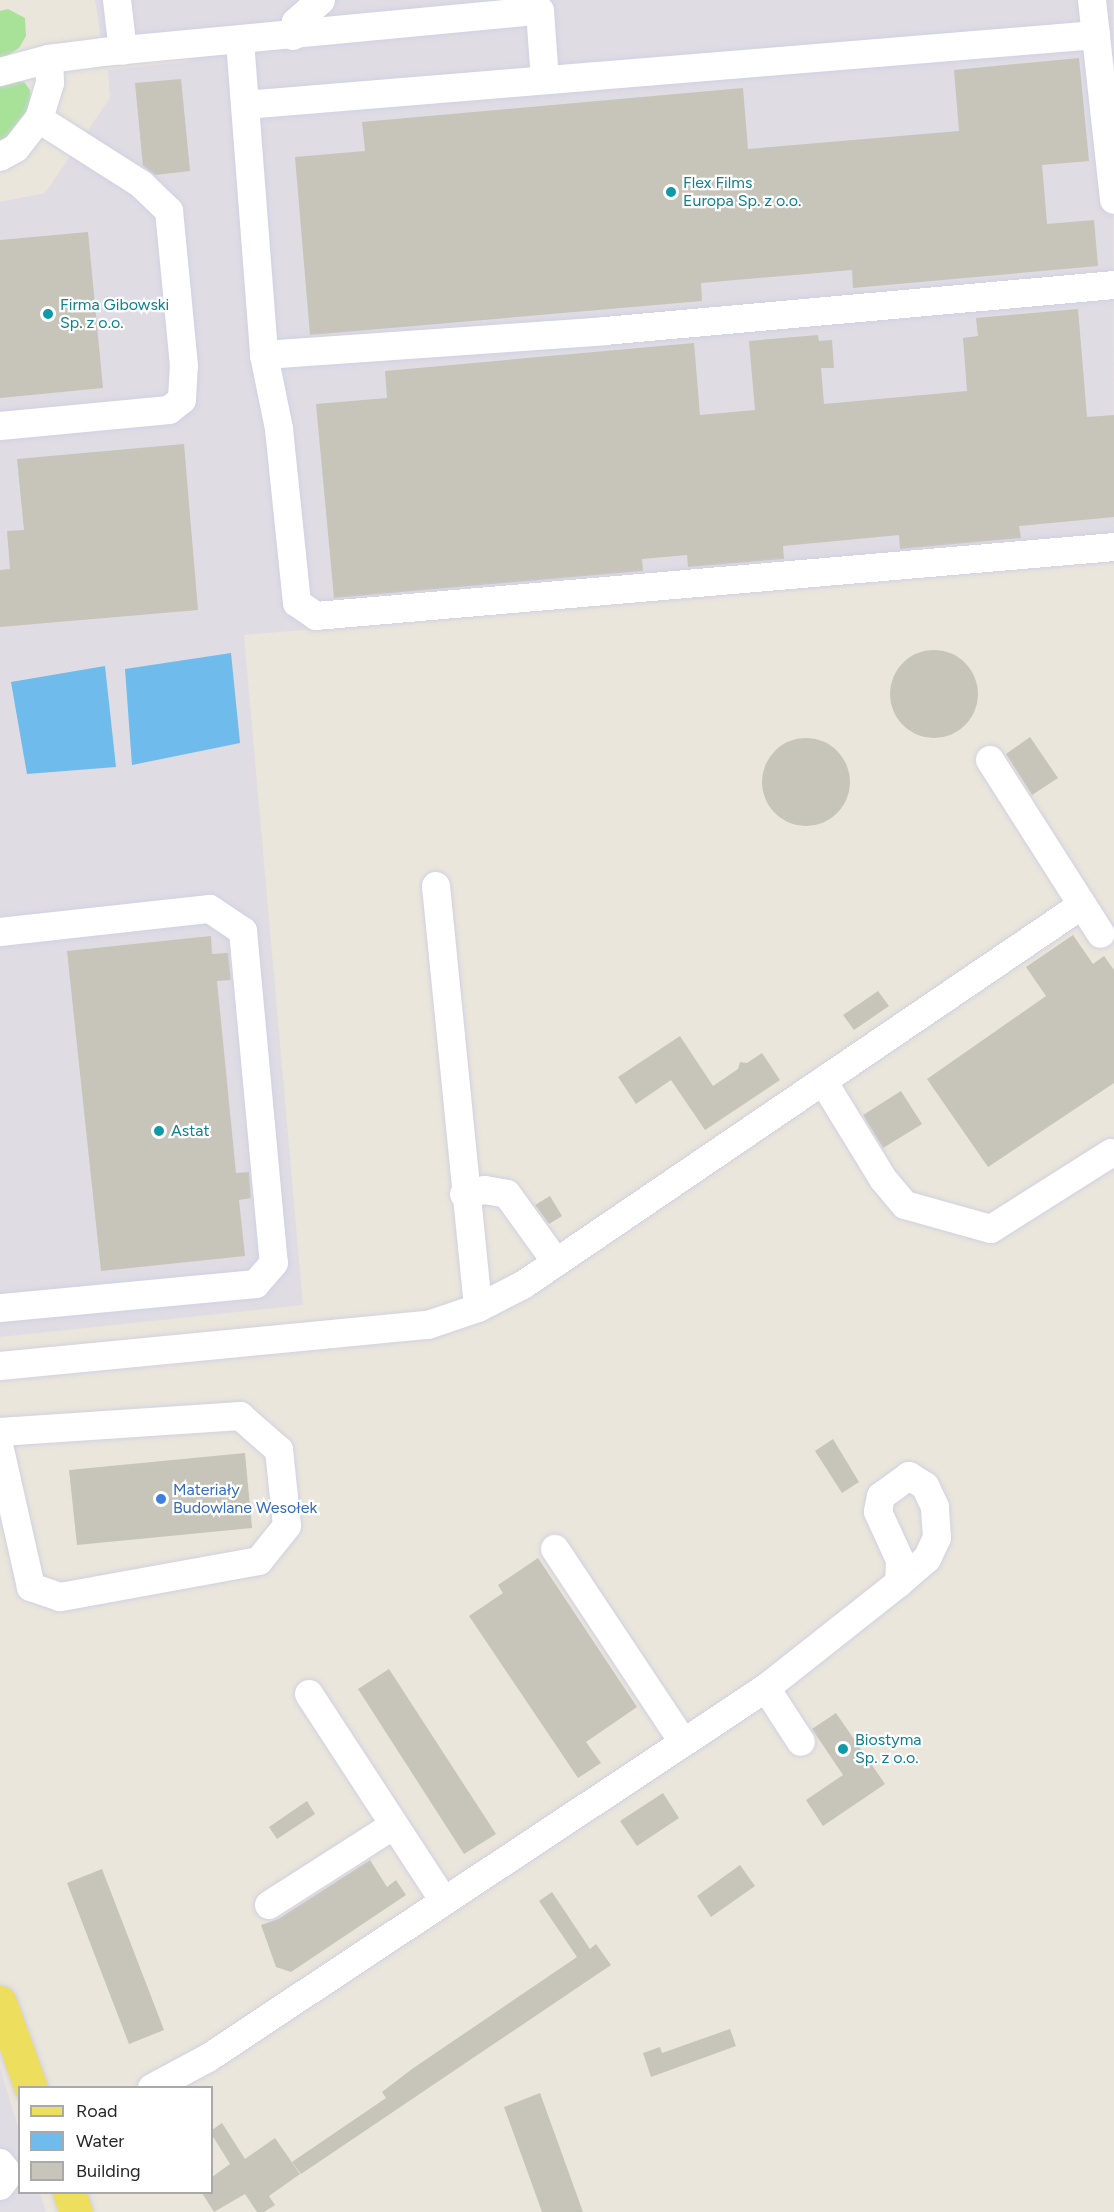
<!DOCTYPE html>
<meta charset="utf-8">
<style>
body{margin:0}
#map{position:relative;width:1114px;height:2212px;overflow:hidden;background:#ebe6db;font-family:Figtree,sans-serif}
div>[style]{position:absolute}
.industrial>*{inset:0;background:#dfdce4}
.green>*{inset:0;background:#a8e198}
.water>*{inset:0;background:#6fbbec}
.building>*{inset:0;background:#c7c4ba}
.round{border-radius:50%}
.roads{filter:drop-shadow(0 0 2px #d0d1e2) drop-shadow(0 0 2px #d0d1e2)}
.minor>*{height:28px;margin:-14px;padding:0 14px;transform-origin:14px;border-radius:14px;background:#fff}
.major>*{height:33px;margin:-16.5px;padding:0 16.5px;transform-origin:16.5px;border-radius:16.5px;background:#eede5d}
.dots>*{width:16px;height:16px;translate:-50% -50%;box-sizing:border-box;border:3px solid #fff;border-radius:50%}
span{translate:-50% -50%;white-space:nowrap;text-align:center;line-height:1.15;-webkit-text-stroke:4.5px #fff;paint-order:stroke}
.culture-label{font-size:16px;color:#0d838f}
.left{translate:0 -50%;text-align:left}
.shop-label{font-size:16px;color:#366cbe}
.legend{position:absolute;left:18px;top:2086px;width:195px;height:108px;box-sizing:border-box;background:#fff;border:2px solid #a9a9a9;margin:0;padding:8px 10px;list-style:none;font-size:18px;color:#292929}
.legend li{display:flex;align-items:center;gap:12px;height:30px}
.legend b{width:30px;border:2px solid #a9a9a9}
</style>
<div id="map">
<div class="industrial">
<div style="clip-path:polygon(95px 0,1113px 0,1114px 561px,244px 635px,303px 1305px,0 1337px,0 202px,45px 193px,110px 98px,108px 70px,190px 61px,186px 34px,101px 39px)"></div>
<div style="clip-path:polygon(0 2068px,19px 2130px,20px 2192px,40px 2193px,46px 2212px,0 2212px)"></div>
</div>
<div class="green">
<div style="clip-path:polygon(8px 9px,25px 18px,26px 36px,19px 48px,0 60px,0 11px)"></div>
<div style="clip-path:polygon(14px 80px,24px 82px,30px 90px,31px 102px,26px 117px,14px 133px,0 141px,0 84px)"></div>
</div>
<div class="water">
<div style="clip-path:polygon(231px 653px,240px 743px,132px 765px,125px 669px)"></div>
<div style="clip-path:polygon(105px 666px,116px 767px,27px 774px,11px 682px)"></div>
</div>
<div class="building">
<div style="clip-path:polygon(1079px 58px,1089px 161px,1042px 165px,1047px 224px,1094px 220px,1098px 266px,853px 288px,852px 270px,701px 283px,702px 301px,310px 335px,295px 157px,365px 151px,362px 122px,743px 88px,748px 149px,959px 131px,954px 70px)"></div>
<div style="clip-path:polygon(181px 79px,190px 171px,155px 175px,143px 166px,135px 83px)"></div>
<div style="clip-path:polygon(88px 232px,103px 388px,0 398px,0 240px)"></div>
<div style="clip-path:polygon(1078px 309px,1087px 417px,1114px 415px,1114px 517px,1019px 526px,1021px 538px,900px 549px,899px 535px,783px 546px,784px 559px,688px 567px,687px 555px,642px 559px,643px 571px,334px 598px,316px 404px,387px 398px,385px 371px,694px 343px,700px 415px,755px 410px,749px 341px,818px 335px,819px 341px,832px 340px,834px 368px,821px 368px,824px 404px,967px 391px,963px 338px,978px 336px,976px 318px)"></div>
<div style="clip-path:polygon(184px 444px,198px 610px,0 627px,0 570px,10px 569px,7px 531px,24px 530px,17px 459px)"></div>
<div class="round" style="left:890px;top:650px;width:88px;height:88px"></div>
<div style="clip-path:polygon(1030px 737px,1058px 778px,1032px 795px,1006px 754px)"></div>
<div class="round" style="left:762px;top:738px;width:88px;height:88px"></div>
<div style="clip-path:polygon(1073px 935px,1093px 964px,1104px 956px,1114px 970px,1114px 1083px,988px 1167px,927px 1079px,1046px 996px,1026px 967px)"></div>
<div style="clip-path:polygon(211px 936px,212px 954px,228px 953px,231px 980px,217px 981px,236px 1173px,249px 1172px,251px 1198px,239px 1200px,245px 1256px,101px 1271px,67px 951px)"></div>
<div style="clip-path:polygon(878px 991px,889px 1006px,854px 1030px,843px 1015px)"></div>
<div style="clip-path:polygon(680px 1036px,713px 1086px,738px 1069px,740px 1062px,747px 1063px,762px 1053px,780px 1080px,705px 1130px,671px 1080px,636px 1104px,618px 1077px)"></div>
<div style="clip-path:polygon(901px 1091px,922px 1124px,883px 1148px,863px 1115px)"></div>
<div style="clip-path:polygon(550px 1196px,562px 1216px,549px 1224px,535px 1205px)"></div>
<div style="clip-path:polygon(833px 1439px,859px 1482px,842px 1493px,815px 1451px)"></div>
<div style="clip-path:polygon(245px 1453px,252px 1528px,77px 1545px,69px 1470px)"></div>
<div style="clip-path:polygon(538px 1558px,637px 1707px,586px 1742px,601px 1763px,578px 1778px,469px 1616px,503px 1593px,498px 1585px)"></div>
<div style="clip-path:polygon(389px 1669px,496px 1834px,464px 1854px,358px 1689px)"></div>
<div style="clip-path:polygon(836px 1713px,885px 1784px,823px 1826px,806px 1800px,843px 1775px,812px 1729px)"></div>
<div style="clip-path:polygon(663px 1793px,679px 1818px,637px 1846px,620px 1821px)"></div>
<div style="clip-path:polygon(307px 1801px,315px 1814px,277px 1839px,269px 1827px)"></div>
<div style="clip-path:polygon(370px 1860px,387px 1887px,396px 1880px,406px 1895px,291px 1972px,276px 1967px,261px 1925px,278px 1919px)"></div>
<div style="clip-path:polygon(740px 1865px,755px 1886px,711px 1917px,697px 1896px)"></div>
<div style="clip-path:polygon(102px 1869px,164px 2030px,129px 2044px,67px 1883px)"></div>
<div style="clip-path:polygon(552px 1892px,590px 1949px,596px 1944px,611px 1965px,301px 2174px,292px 2162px,386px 2098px,382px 2092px,412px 2069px,577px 1957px,539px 1901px)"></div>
<div style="clip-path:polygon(730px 2029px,736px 2046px,651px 2077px,643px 2053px,660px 2047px,662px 2053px)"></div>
<div style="clip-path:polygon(540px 2093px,583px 2212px,542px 2212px,504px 2107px)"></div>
<div style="clip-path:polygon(222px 2123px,245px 2159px,275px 2138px,300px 2174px,269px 2196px,275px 2205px,264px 2212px,257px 2212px,245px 2194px,214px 2212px,202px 2193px,212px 2193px,212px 2177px,230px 2164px,212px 2135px,212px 2130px)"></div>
</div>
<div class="roads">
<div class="minor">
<div style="left:117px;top:0;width:51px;rotate:83.3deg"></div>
<div style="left:1092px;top:0;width:201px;rotate:83.7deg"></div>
<div style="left:293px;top:36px;width:14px;rotate:-78deg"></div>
<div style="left:296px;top:22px;width:33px;rotate:-41deg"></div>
<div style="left:240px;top:41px;width:315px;rotate:85.6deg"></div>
<div style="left:264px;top:355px;width:342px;rotate:-4deg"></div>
<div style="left:605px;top:331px;width:511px;rotate:-5.16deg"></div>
<div style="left:0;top:72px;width:51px;rotate:-14.9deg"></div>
<div style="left:49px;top:59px;width:54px;rotate:-7.4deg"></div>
<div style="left:103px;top:52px;width:439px;rotate:-5.4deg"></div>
<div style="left:540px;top:11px;width:69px;rotate:85.9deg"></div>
<div style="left:245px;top:105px;width:854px;rotate:-4.7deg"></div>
<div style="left:0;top:157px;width:18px;rotate:-29deg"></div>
<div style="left:16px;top:148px;width:37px;rotate:-52deg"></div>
<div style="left:39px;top:119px;width:38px;rotate:-73deg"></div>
<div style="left:50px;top:83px;width:24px;rotate:-92deg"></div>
<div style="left:264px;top:355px;width:76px;rotate:78.5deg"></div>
<div style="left:279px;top:429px;width:175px;rotate:84.1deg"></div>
<div style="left:297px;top:603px;width:23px;rotate:34deg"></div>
<div style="left:316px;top:616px;width:801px;rotate:-4.94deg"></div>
<div style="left:0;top:426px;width:170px;rotate:-5.4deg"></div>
<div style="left:169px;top:410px;width:16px;rotate:-38deg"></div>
<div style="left:182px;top:400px;width:34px;rotate:-87deg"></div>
<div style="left:184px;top:366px;width:156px;rotate:-95.5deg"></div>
<div style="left:169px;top:211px;width:39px;rotate:-136deg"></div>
<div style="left:141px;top:184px;width:121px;rotate:-147.5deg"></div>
<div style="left:990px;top:760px;width:206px;rotate:57.5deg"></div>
<div style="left:436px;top:886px;width:424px;rotate:84.3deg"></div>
<div style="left:0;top:932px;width:211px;rotate:-6.3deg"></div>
<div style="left:210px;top:909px;width:40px;rotate:34deg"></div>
<div style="left:243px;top:931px;width:333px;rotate:84.7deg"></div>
<div style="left:274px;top:1263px;width:28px;rotate:131deg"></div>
<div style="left:256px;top:1284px;width:257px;rotate:174.6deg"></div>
<div style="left:823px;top:1081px;width:115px;rotate:58.5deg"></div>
<div style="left:883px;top:1179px;width:34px;rotate:50deg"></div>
<div style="left:905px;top:1205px;width:89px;rotate:15.6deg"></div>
<div style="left:991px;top:1229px;width:142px;rotate:-32.3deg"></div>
<div style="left:464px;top:1194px;width:21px;rotate:-11deg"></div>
<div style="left:485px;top:1190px;width:22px;rotate:10deg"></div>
<div style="left:507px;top:1194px;width:84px;rotate:54.2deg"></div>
<div style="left:0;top:1366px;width:430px;rotate:-5.5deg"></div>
<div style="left:428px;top:1325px;width:53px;rotate:-18.8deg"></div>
<div style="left:478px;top:1308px;width:51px;rotate:-27.1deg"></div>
<div style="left:523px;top:1285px;width:676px;rotate:-34.21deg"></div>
<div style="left:0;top:1432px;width:241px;rotate:-3.8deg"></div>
<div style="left:240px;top:1416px;width:52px;rotate:41.1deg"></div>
<div style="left:279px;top:1450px;width:76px;rotate:84deg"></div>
<div style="left:287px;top:1526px;width:45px;rotate:128.7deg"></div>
<div style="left:259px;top:1561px;width:202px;rotate:169.7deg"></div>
<div style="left:60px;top:1597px;width:31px;rotate:-161deg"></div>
<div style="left:31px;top:1587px;width:141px;rotate:-102.7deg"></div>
<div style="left:555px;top:1549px;width:232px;rotate:56.4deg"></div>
<div style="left:766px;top:1688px;width:64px;rotate:57.1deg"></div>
<div style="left:309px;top:1694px;width:247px;rotate:56.9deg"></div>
<div style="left:269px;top:1905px;width:148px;rotate:-32.6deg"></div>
<div style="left:152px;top:2088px;width:64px;rotate:-28.2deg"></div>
<div style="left:208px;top:2058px;width:670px;rotate:-33.55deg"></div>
<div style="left:766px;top:1688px;width:169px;rotate:-38.3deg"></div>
<div style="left:899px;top:1583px;width:37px;rotate:-41deg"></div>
<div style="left:927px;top:1559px;width:23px;rotate:-65deg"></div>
<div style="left:937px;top:1538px;width:31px;rotate:-94deg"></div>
<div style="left:935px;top:1507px;width:23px;rotate:-115deg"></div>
<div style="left:925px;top:1486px;width:19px;rotate:-148deg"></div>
<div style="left:909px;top:1476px;width:34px;rotate:144deg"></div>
<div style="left:881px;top:1496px;width:16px;rotate:101deg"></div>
<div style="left:878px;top:1512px;width:53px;rotate:65.4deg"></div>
<div style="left:900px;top:1560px;width:23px;rotate:92deg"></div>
<div style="left:0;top:2163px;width:14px;rotate:51deg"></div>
<div style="left:9px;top:2174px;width:15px;rotate:127deg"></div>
</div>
<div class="major">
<div style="left:0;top:2002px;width:91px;rotate:70.2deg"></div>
<div style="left:69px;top:2192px;width:21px;rotate:71deg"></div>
</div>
</div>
<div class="dots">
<div style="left:671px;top:192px;background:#0f9aa8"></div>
<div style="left:48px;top:314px;background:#0f9aa8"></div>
<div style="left:159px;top:1131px;background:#0f9aa8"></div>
<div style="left:161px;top:1499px;background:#3f7fe0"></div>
<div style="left:843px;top:1749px;background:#0f9aa8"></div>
</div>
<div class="culture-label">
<span class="left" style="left:683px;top:192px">Flex Films<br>Europa Sp. z o.o.</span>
<span class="left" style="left:60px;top:314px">Firma Gibowski<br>Sp. z o.o.</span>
<span class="left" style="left:171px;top:1131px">Astat</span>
<span class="left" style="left:855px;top:1749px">Biostyma<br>Sp. z o.o.</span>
</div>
<div class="shop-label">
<span class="left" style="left:173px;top:1499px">Materiały<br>Budowlane Wesołek</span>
</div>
<ul class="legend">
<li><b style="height:8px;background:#eede5d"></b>Road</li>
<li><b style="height:16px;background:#6fbbec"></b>Water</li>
<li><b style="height:16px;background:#c7c4ba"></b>Building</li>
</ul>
</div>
